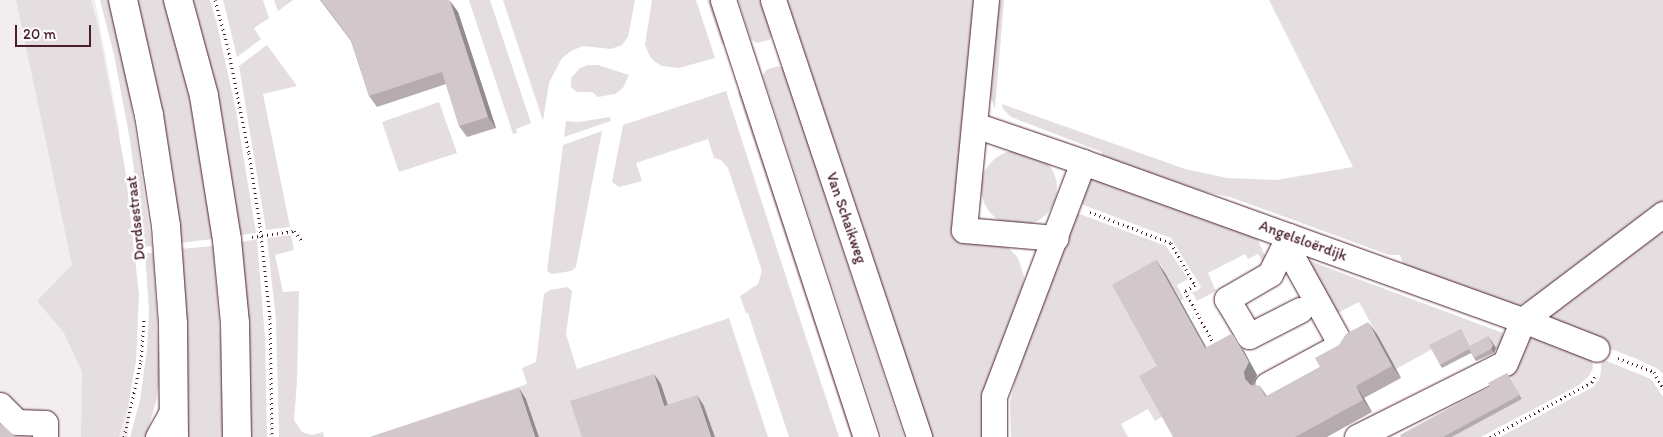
<!DOCTYPE html>
<meta charset="utf-8">
<style>
body{margin:0}
#map{position:relative;width:1663px;height:437px;overflow:hidden;background:#fff;font-family:Itim,sans-serif}
div>[style]{position:absolute}
.built>*{inset:0;background:#f2eeef}
.green>*{inset:0;background:#e5dee0}
.round{border-radius:50%}
.path>*{height:3px;margin-top:-1.5px;transform-origin:0;background:repeating-linear-gradient(90deg,#4a1f2b 0 1px,transparent 0 5px)}
.roads{filter:drop-shadow(0 0 1px #4a1f2b) drop-shadow(0 0 1px #4a1f2b)}
.minor>*{height:25px;margin:-12.5px;padding:0 12.5px;transform-origin:12.5px;border-radius:12.5px;background:#fff}
.major>*{height:28px;margin:-14px;padding:0 14px;transform-origin:14px;border-radius:14px;background:#fff}
.wall>*{inset:0;background:#b5abaf}
.shaded-wall>*{inset:0;background:#938b8e}
.building>*{inset:0;background:#d2c7cb}
span{translate:-50% -50%;white-space:nowrap;text-align:center;line-height:1.15;-webkit-text-stroke:5px #fff;paint-order:stroke}
.street-label{font-size:15px;color:#4a1f2b}
.scale{position:absolute;left:15px;top:25px;width:76px;height:22px;box-sizing:border-box;border:2px solid #4a1f2b;border-top:0;padding-left:6px;font-size:15px;line-height:18px;white-space:nowrap;color:#4a1f2b;-webkit-text-stroke:4px #fff;paint-order:stroke}
</style>
<div id="map">
<div class="built">
<div style="clip-path:polygon(0 0,95px 0,119px 128px,133px 329px,128px 437px,0 437px)"></div>
</div>
<div class="green">
<div style="clip-path:polygon(16px 0,91px 0,99px 31px,125px 168px,139px 294px,136px 361px,128px 406px,119px 437px,81px 437px,82px 372px,64px 333px,37px 301px,72px 265px)"></div>
<div style="clip-path:polygon(100px 0,109px 0,130px 95px,152px 246px,144px 247px,130px 140px,114px 55px)"></div>
<div style="clip-path:polygon(137px 0,165px 0,190px 100px,213px 239px,180px 243px,165px 131px)"></div>
<div style="clip-path:polygon(193px 0,210px 0,217px 24px,236px 111px,256px 233px,240px 235px,216px 91px)"></div>
<div style="clip-path:polygon(223px 0,263px 0,269px 18px,254px 28px,261px 39px,237px 57px)"></div>
<div style="clip-path:polygon(274px 0,293px 0,278px 11px)"></div>
<div style="clip-path:polygon(469px 0,490px 0,531px 123px,516px 129px,517px 133px,513px 134px)"></div>
<div style="clip-path:polygon(503px 0,635px 0,628px 37px,622px 45px,611px 49px,583px 46px,571px 51px,562px 58px,549px 83px,543px 121px)"></div>
<div style="clip-path:polygon(652px 0,696px 0,715px 58px,679px 68px,662px 66px,655px 62px,650px 57px,645px 45px)"></div>
<div style="clip-path:polygon(707px 0,714px 0,725px 38px,724px 44px,722px 44px)"></div>
<div style="clip-path:polygon(738px 0,761px 0,772px 35px,769px 40px,756px 43px,751px 39px)"></div>
<div style="clip-path:polygon(786px 0,977px 0,957px 240px,1000px 245px,1009px 248px,1018px 258px,1024px 276px,1023px 285px,995px 361px,985px 437px,929px 437px)"></div>
<div style="clip-path:polygon(998px 0,1004px 0,995px 109px,990px 95px)"></div>
<div style="clip-path:polygon(1269px 0,1663px 0,1663px 200px,1537px 295px,1520px 305px,1511px 306px,1406px 272px,1400px 255px,1389px 255px,1230px 197px,1205px 192px,1101px 156px,1102px 152px,1011px 117px,1003px 109px,1002px 104px,1185px 169px,1227px 178px,1276px 180px,1353px 167px)"></div>
<div style="clip-path:polygon(267px 45px,297px 86px,263px 94px,290px 227px,266px 230px,239px 66px)"></div>
<div style="clip-path:polygon(588px 65px,598px 65px,629px 75px,628px 77px,623px 88px,615px 94px,598px 97px,592px 92px,577px 92px,571px 87px,571px 78px,580px 68px)"></div>
<div style="clip-path:polygon(778px 66px,784px 68px,904px 437px,882px 437px,763px 76px,766px 70px)"></div>
<div style="clip-path:polygon(726px 91px,787px 280px,839px 437px,789px 437px,748px 313px,746px 313px,740px 296px,758px 284px,762px 271px,728px 168px,721px 160px,714px 158px,708px 139px,636px 163px,642px 181px,619px 187px,612px 182px,623px 125px)"></div>
<div style="clip-path:polygon(740px 92px,856px 437px,851px 437px,738px 93px)"></div>
<div style="clip-path:polygon(439px 102px,457px 153px,399px 172px,382px 122px)"></div>
<div style="clip-path:polygon(610px 117px,611px 121px,564px 137px,566px 121px,578px 122px)"></div>
<div style="clip-path:polygon(602px 131px,576px 267px,571px 271px,552px 274px,547px 271px,563px 145px)"></div>
<div class="round" style="left:981px;top:150px;width:76px;height:76px"></div>
<div style="clip-path:polygon(1092px 176px,1256px 236px,1266px 258px,1264px 264px,1258px 254px,1248px 259px,1245px 254px,1208px 273px,1216px 291px,1197px 301px,1192px 292px,1197px 291px,1201px 287px,1171px 238px,1081px 204px)"></div>
<div style="clip-path:polygon(1077px 213px,1166px 246px,1188px 279px,1177px 285px,1184px 299px,1181px 301px,1160px 264px,1144px 272px,1165px 378px,1163px 416px,1155px 421px,1148px 409px,1121px 424px,1128px 437px,1011px 437px,1010px 403px,1015px 380px)"></div>
<div style="clip-path:polygon(1663px 223px,1663px 374px,1658px 369px,1637px 359px,1546px 324px,1544px 319px)"></div>
<div style="clip-path:polygon(291px 235px,294px 250px,275px 255px,283px 292px,299px 291px,297px 382px,294px 420px,302px 432px,312px 435px,323px 432px,324px 437px,279px 437px,276px 320px,267px 238px)"></div>
<div style="clip-path:polygon(257px 239px,265px 338px,267px 437px,251px 437px,249px 328px,241px 242px)"></div>
<div style="clip-path:polygon(213px 246px,222px 357px,223px 437px,187px 437px,187px 367px,180px 249px)"></div>
<div style="clip-path:polygon(145px 253px,153px 253px,160px 376px,156px 402px,146px 437px,130px 437px,140px 400px,147px 349px,149px 311px)"></div>
<div style="clip-path:polygon(1299px 257px,1503px 333px,1503px 341px,1497px 350px,1491px 340px,1473px 350px,1463px 332px,1396px 369px,1359px 302px,1332px 316px)"></div>
<div style="clip-path:polygon(567px 287px,572px 291px,566px 334px,577px 369px,729px 318px,768px 437px,715px 437px,704px 406px,672px 417px,661px 384px,586px 437px,539px 437px,526px 399px,411px 437px,370px 437px,527px 384px,522px 368px,536px 362px,544px 294px,550px 290px)"></div>
<div style="clip-path:polygon(1527px 329px,1591px 354px,1593px 368px,1589px 376px,1579px 385px,1481px 437px,1452px 437px,1522px 399px,1507px 371px)"></div>
<div style="clip-path:polygon(1602px 359px,1651px 379px,1663px 397px,1663px 437px,1500px 437px,1593px 387px,1600px 378px)"></div>
</div>
<div class="path">
<div style="left:215px;top:0;width:50px;rotate:74.8deg"></div>
<div style="left:228px;top:48px;width:107px;rotate:78.7deg"></div>
<div style="left:249px;top:153px;width:74px;rotate:81.4deg"></div>
<div style="left:260px;top:226px;width:93px;rotate:83.8deg"></div>
<div style="left:270px;top:318px;width:119px;rotate:89deg"></div>
<div style="left:1090px;top:212px;width:87px;rotate:20.9deg"></div>
<div style="left:1171px;top:243px;width:48px;rotate:60.3deg"></div>
<div style="left:1195px;top:285px;width:12px;rotate:149deg"></div>
<div style="left:1185px;top:291px;width:63px;rotate:61.4deg"></div>
<div style="left:252px;top:237px;width:42px;rotate:-8.1deg"></div>
<div style="left:294px;top:231px;width:14px;rotate:51deg"></div>
<div style="left:1618px;top:358px;width:39px;rotate:21deg"></div>
<div style="left:1654px;top:372px;width:18px;rotate:61deg"></div>
<div style="left:124px;top:437px;width:78px;rotate:-77.4deg"></div>
<div style="left:141px;top:361px;width:42px;rotate:-85.9deg"></div>
<div style="left:1490px;top:437px;width:116px;rotate:-28.3deg"></div>
<div style="left:1592px;top:382px;width:9px;rotate:-63deg"></div>
</div>
<div class="roads">
<div class="minor">
<div style="left:723px;top:0;width:460px;rotate:71.9deg"></div>
<div style="left:773px;top:0;width:461px;rotate:71.5deg"></div>
<div style="left:986px;top:0;width:231px;rotate:95.5deg"></div>
<div style="left:964px;top:230px;width:92px;rotate:5deg"></div>
<div style="left:975px;top:125px;width:114px;rotate:18.9deg"></div>
<div style="left:1083px;top:162px;width:250px;rotate:110.8deg"></div>
<div style="left:994px;top:396px;width:41px;rotate:90deg"></div>
<div style="left:1083px;top:162px;width:468px;rotate:19.8deg"></div>
<div style="left:1523px;top:320px;width:79px;rotate:21.4deg"></div>
<div style="left:1289px;top:236px;width:42px;rotate:116.6deg"></div>
<div style="left:1270px;top:274px;width:50px;rotate:149.8deg"></div>
<div style="left:1227px;top:299px;width:43px;rotate:59.3deg"></div>
<div style="left:1249px;top:336px;width:57px;rotate:-27deg"></div>
<div style="left:1267px;top:385px;width:84px;rotate:-28.4deg"></div>
<div style="left:1341px;top:345px;width:115px;rotate:-119deg"></div>
<div style="left:0;top:405px;width:24px;rotate:45deg"></div>
<div style="left:17px;top:422px;width:28px;rotate:2deg"></div>
<div style="left:45px;top:423px;width:14px;rotate:90deg"></div>
<div style="left:158px;top:437px;width:33px;rotate:-61deg"></div>
<div style="left:1357px;top:437px;width:165px;rotate:-26.6deg"></div>
<div style="left:1505px;top:363px;width:47px;rotate:-67.3deg"></div>
<div style="left:1523px;top:320px;width:176px;rotate:-37.1deg"></div>
</div>
<div class="major">
<div style="left:123px;top:0;width:118px;rotate:77.3deg"></div>
<div style="left:149px;top:115px;width:112px;rotate:81.3deg"></div>
<div style="left:166px;top:226px;width:98px;rotate:85.9deg"></div>
<div style="left:173px;top:324px;width:113px;rotate:89.5deg"></div>
<div style="left:178px;top:0;width:99px;rotate:74.8deg"></div>
<div style="left:204px;top:96px;width:146px;rotate:80.9deg"></div>
<div style="left:227px;top:240px;width:83px;rotate:84.5deg"></div>
<div style="left:235px;top:323px;width:114px;rotate:89deg"></div>
</div>
</div>
<div class="wall">
<div style="clip-path:polygon(320px 0,446px 0,450px 1px,458px 12px,496px 128px,467px 137px,459px 126px,446px 84px,377px 107px,369px 96px,351px 41px)"></div>
<div style="clip-path:polygon(1156px 260px,1165px 273px,1206px 348px,1243px 349px,1257px 375px,1253px 385px,1260px 386px,1267px 396px,1320px 367px,1377px 334px,1401px 378px,1364px 398px,1372px 412px,1327px 437px,1173px 437px,1157px 366px)"></div>
<div style="clip-path:polygon(1461px 329px,1470px 346px,1491px 340px,1496px 348px,1494px 353px,1476px 361px,1471px 353px,1442px 368px,1440px 365px)"></div>
<div style="clip-path:polygon(1507px 373px,1522px 399px,1452px 437px,1401px 437px,1490px 386px)"></div>
</div>
<div class="shaded-wall">
<div style="clip-path:polygon(450px 1px,458px 12px,496px 128px,488px 117px)"></div>
<div style="clip-path:polygon(1156px 260px,1165px 273px,1214px 361px,1205px 348px)"></div>
<div style="clip-path:polygon(1368px 322px,1377px 334px,1401px 378px,1392px 366px)"></div>
<div style="clip-path:polygon(1234px 336px,1243px 349px,1257px 375px,1253px 384px,1254px 391px,1245px 379px)"></div>
<div style="clip-path:polygon(1488px 336px,1496px 348px,1494px 353px,1491px 349px)"></div>
<div style="clip-path:polygon(654px 374px,661px 384px,672px 417px,664px 406px)"></div>
<div style="clip-path:polygon(1356px 386px,1364px 398px,1372px 412px,1363px 400px)"></div>
<div style="clip-path:polygon(519px 388px,526px 399px,539px 437px,535px 437px)"></div>
<div style="clip-path:polygon(697px 395px,704px 406px,715px 437px,711px 437px)"></div>
</div>
<div class="building">
<div style="clip-path:polygon(321px 0,446px 0,450px 1px,488px 117px,459px 126px,442px 72px,369px 96px,351px 40px)"></div>
<div style="clip-path:polygon(1156px 260px,1205px 348px,1231px 334px,1234px 336px,1249px 362px,1244px 372px,1245px 379px,1251px 385px,1260px 386px,1265px 397px,1320px 367px,1315px 358px,1339px 345px,1346px 334px,1368px 322px,1392px 366px,1356px 386px,1363px 400px,1295px 437px,1173px 437px,1139px 376px,1157px 366px,1112px 285px)"></div>
<div style="clip-path:polygon(1461px 329px,1470px 346px,1488px 336px,1493px 345px,1491px 349px,1474px 358px,1469px 349px,1440px 365px,1429px 345px)"></div>
<div style="clip-path:polygon(1507px 373px,1520px 395px,1443px 437px,1401px 437px,1400px 435px,1490px 386px,1488px 383px)"></div>
<div style="clip-path:polygon(654px 374px,664px 406px,697px 395px,711px 437px,582px 437px,570px 401px)"></div>
<div style="clip-path:polygon(519px 388px,535px 437px,370px 437px)"></div>
<div style="clip-path:polygon(0 423px,15px 436px,14px 437px,0 437px)"></div>
</div>
<div class="street-label">
<span style="left:136px;top:218px;rotate:-96deg">Dordsestraat</span>
<span style="left:846px;top:218px;rotate:71deg">Van Schaikweg</span>
<span style="left:1303px;top:241px;rotate:20deg">Angelsloërdijk</span>
</div>
<div class="scale">20 m</div>
</div>
